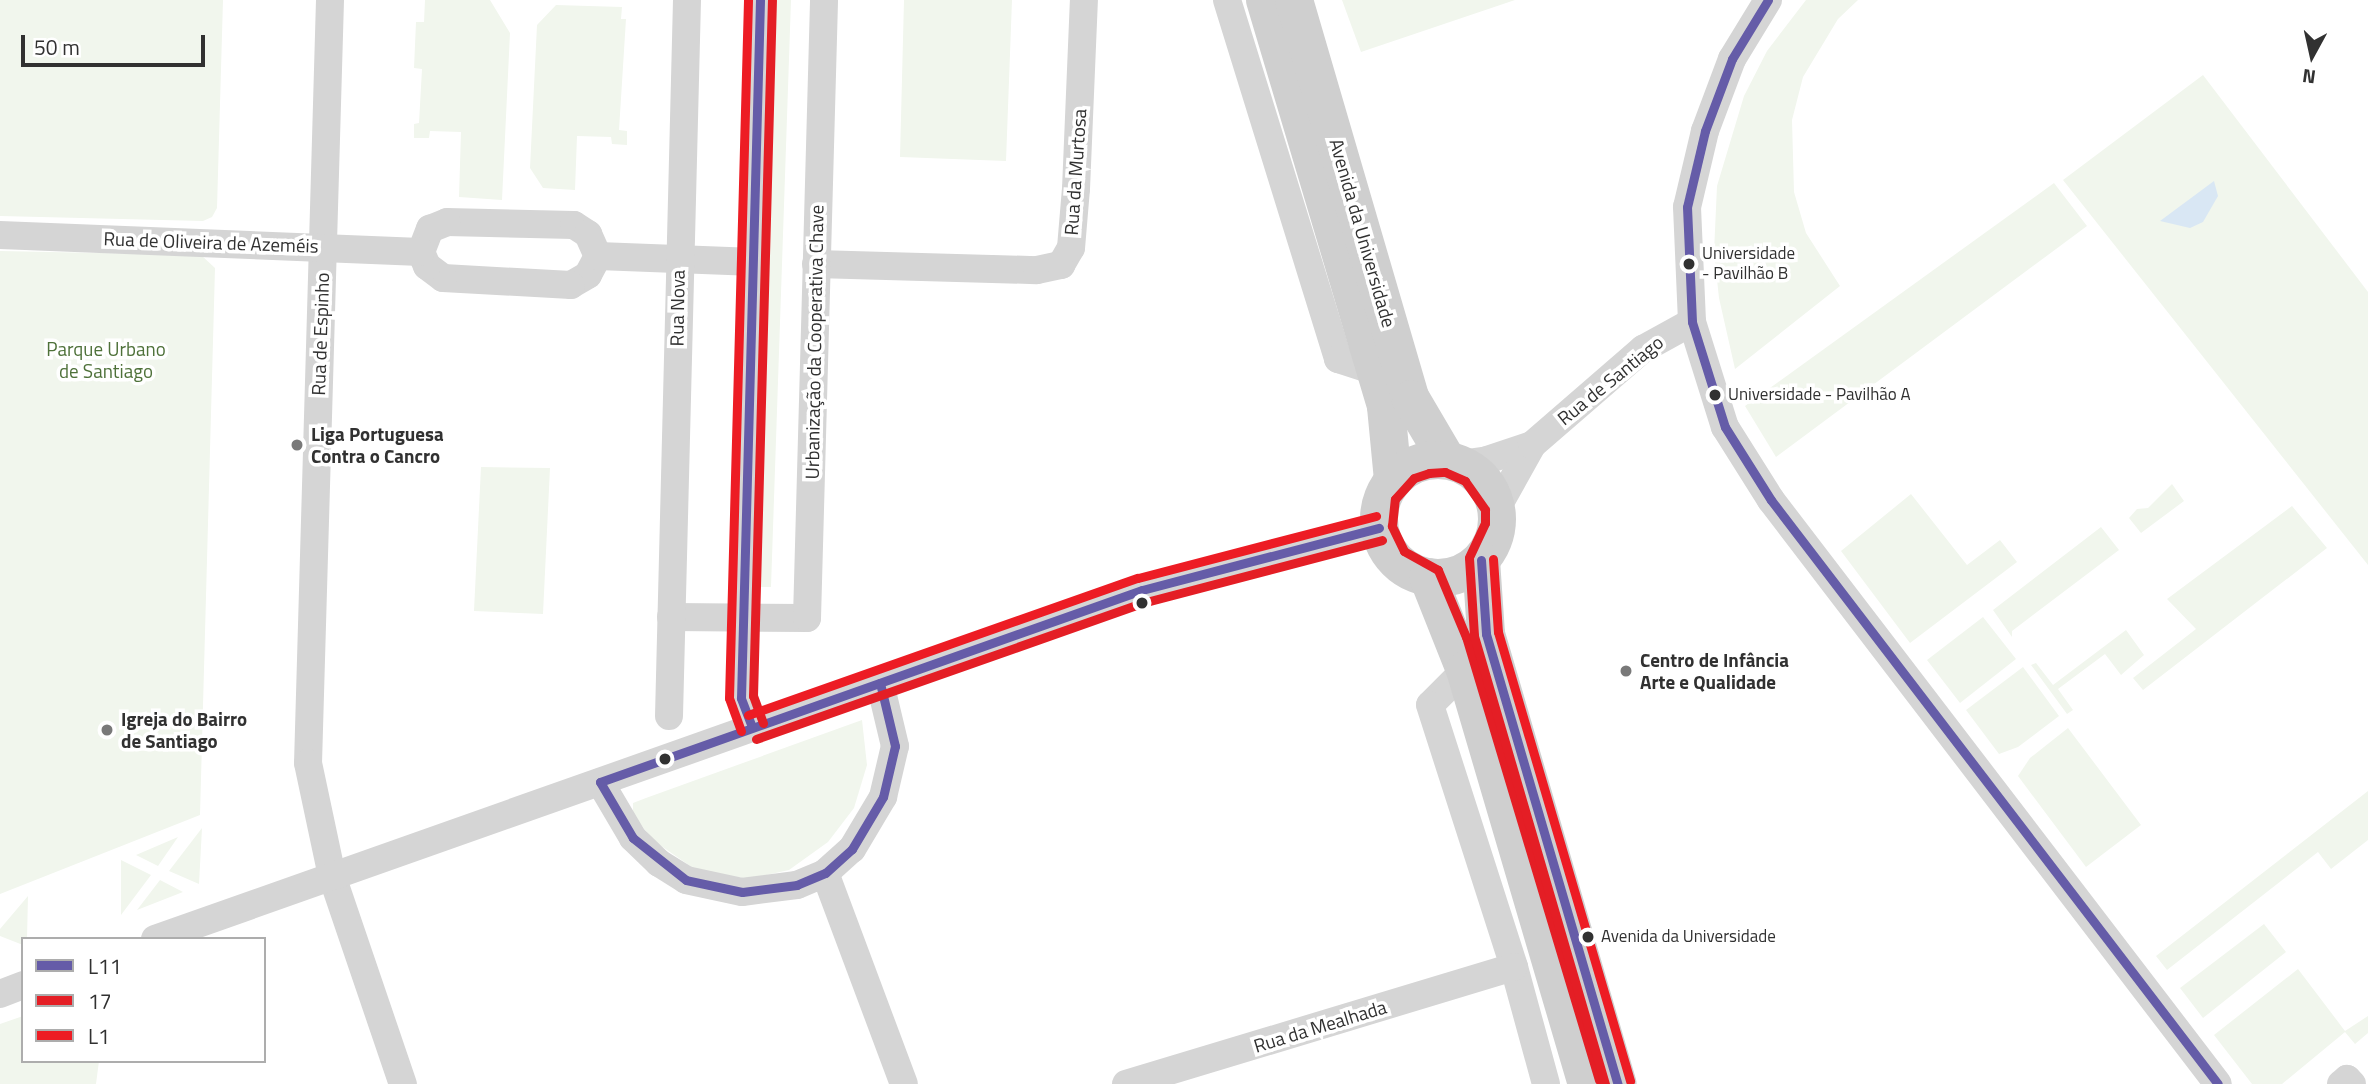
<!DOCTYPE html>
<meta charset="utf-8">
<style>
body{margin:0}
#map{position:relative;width:2368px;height:1084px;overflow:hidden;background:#fff;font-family:"Titillium Web",sans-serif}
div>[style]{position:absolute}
.green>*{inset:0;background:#f1f6ed}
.water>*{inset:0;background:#d9e7f4}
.street>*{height:28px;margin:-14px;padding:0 14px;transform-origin:14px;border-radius:14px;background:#d5d5d5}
.secondary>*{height:38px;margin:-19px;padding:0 19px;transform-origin:19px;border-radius:19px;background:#cfcfcf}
.secondary>.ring{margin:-19px;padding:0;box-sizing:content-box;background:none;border:38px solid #cfcfcf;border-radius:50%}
.bus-1>*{height:9px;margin:-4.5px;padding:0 4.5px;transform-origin:4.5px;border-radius:4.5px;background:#655ca8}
.bus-2>*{height:9px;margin:-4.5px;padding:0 4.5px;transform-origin:4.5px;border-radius:4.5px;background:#e41e25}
.bus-3>*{height:9px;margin:-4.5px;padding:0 4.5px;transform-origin:4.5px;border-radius:4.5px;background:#ed1c24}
.dots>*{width:19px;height:19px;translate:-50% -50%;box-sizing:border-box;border:4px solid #fff;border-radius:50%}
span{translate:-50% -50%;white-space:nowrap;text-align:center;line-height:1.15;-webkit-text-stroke:7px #fff;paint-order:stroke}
.bus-label{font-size:17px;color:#313131}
.left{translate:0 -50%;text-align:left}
.street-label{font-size:19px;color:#313131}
.park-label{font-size:19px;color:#4e7139}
.poi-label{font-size:19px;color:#313131;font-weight:700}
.legend{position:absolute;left:21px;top:937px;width:245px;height:126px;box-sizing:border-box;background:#fff;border:2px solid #adadad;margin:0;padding:9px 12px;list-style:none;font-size:21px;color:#313131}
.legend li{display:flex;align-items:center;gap:14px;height:35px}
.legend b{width:35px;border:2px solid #adadad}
.north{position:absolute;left:2277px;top:21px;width:70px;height:70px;-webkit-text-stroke:5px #fff;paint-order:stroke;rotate:188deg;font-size:19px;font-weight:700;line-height:28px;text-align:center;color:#313131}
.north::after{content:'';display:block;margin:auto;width:24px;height:32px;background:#313131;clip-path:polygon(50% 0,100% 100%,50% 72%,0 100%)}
.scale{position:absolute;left:21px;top:35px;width:184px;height:32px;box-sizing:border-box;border:4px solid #313131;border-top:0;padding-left:9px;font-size:21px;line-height:24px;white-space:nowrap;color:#313131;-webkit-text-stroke:5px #fff;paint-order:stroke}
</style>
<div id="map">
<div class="green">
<div style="clip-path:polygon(0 0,223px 0,217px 208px,212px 217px,203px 221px,0 216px)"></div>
<div style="clip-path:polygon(425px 0,490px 0,510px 33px,502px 200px,459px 197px,461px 132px,430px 131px,429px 138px,414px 138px,414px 124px,419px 123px,422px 69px,414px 68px,416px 22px,424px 22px)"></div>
<div style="clip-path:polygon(769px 0,791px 0,771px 587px,753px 587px)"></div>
<div style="clip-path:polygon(904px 0,1012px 0,1006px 161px,900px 157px)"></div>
<div style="clip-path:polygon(1342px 0,1515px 0,1361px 52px)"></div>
<div style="clip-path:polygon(1806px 0,1858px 0,1838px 19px,1803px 77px,1792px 120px,1794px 192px,1806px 233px,1840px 286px,1735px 369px,1719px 298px,1714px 252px,1717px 186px,1744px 96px,1767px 51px)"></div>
<div style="clip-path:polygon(556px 5px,622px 7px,621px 19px,626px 19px,619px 130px,627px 131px,627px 145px,612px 144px,611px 137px,577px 136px,575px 190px,543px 188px,530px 168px,537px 25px)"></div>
<div style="clip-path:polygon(2203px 75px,2368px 292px,2368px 565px,2063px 180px)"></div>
<div style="clip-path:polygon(2054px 183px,2087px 226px,1776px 457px,1745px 406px)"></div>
<div style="clip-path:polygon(0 251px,201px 255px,215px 268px,200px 815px,0 894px)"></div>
<div style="clip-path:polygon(481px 467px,550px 468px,543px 614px,474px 611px)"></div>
<div style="clip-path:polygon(2172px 484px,2184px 501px,2141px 533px,2129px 518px,2137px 509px,2148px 508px)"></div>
<div style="clip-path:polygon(1911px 494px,1967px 565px,2000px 540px,2017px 562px,1910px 643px,1841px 551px)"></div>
<div style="clip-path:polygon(2292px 506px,2327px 548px,2143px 690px,2133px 678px,2196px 629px,2167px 599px)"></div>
<div style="clip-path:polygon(2101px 527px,2119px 550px,2012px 631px,2012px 637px,1993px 610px)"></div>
<div style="clip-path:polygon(1983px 617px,2016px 659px,1960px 703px,1927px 660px)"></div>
<div style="clip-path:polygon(2126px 630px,2144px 655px,2121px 675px,2105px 654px,2058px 689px,2073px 710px,2067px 714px,2031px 665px,2036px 663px,2053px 685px)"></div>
<div style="clip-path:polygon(2023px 667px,2059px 716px,2018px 747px,1999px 754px,1966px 710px)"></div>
<div style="clip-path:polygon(862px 720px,867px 765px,854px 808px,828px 842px,789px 870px,749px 879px,696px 870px,654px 841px,633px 815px,633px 803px,646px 798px)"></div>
<div style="clip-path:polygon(2068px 728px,2141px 825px,2086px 867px,2018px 776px,2030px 758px)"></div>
<div style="clip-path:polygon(2368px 791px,2368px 840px,2331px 869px,2318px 852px,2167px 970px,2156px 956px)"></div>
<div style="clip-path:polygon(202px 828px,199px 884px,169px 871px)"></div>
<div style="clip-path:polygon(178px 837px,158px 866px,136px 855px)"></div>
<div style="clip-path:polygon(121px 860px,151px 875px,121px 915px)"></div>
<div style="clip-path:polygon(160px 880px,183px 892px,137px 910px)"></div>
<div style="clip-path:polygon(28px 896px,27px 939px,23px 939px,23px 945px,0 936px,0 929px)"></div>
<div style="clip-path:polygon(2264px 924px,2286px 952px,2203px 1018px,2180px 988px)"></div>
<div style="clip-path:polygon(2298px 969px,2345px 1031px,2368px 1016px,2368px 1033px,2355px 1044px,2345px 1032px,2282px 1084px,2252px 1084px,2214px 1035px)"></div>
<div style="clip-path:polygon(23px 1016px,23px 1061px,99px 1061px,96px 1084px,0 1084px,0 1024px)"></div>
</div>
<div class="water">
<div style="clip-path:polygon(2214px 181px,2218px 196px,2203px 222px,2190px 228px,2160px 221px)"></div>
</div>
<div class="street">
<div style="left:330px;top:0;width:763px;rotate:91.65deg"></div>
<div style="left:308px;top:763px;width:116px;rotate:78deg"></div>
<div style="left:332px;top:876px;width:220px;rotate:71.2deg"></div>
<div style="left:1227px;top:0;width:376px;rotate:72.8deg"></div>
<div style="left:1338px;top:359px;width:38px;rotate:18deg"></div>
<div style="left:1768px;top:0;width:69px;rotate:121.4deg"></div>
<div style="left:1732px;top:59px;width:77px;rotate:110.6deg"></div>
<div style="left:1705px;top:131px;width:78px;rotate:103.3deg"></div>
<div style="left:1687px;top:207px;width:115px;rotate:87.5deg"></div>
<div style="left:1692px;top:322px;width:110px;rotate:72.6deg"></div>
<div style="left:1725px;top:427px;width:86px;rotate:57.8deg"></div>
<div style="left:1771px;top:500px;width:735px;rotate:52.57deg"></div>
<div style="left:447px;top:222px;width:127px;rotate:1.4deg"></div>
<div style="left:574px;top:225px;width:17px;rotate:33deg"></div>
<div style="left:588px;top:234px;width:24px;rotate:66deg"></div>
<div style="left:598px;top:256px;width:21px;rotate:118deg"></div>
<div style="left:588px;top:275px;width:20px;rotate:150deg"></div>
<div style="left:571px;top:285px;width:128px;rotate:-176.9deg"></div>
<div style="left:443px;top:278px;width:20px;rotate:-143deg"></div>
<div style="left:427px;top:266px;width:15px;rotate:-113deg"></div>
<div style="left:421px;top:252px;width:25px;rotate:-69deg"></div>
<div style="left:430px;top:229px;width:18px;rotate:-22deg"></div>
<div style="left:0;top:235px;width:421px;rotate:2.3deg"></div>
<div style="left:598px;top:256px;width:157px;rotate:2.2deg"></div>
<div style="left:816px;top:264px;width:221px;rotate:1.6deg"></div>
<div style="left:1037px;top:270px;width:25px;rotate:-12deg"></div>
<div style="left:1061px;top:265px;width:20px;rotate:-60deg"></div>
<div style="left:1071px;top:248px;width:59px;rotate:-85.2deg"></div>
<div style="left:1076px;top:189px;width:189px;rotate:-87.6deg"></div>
<div style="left:1460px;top:464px;width:27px;rotate:-8deg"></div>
<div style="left:1487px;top:460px;width:47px;rotate:-18.4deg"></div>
<div style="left:1497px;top:508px;width:72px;rotate:-60.9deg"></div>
<div style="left:1532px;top:445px;width:147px;rotate:-40.9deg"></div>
<div style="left:1643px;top:349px;width:56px;rotate:-28.9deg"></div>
<div style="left:671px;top:617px;width:136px;rotate:0.4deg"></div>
<div style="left:807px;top:618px;width:618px;rotate:-88.42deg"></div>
<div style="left:1465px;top:670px;width:49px;rotate:135deg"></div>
<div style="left:1430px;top:705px;width:275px;rotate:72.2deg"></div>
<div style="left:1514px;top:967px;width:121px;rotate:74.7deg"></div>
<div style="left:669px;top:716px;width:716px;rotate:-88.56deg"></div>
<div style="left:752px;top:727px;width:31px;rotate:-111deg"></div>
<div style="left:741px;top:698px;width:698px;rotate:-88.44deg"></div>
<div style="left:600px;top:782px;width:65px;rotate:59.5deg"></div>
<div style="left:633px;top:838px;width:36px;rotate:44deg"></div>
<div style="left:659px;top:863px;width:32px;rotate:32deg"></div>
<div style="left:686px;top:880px;width:57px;rotate:12.1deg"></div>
<div style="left:742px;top:892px;width:55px;rotate:-7.3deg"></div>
<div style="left:797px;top:885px;width:30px;rotate:-23deg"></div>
<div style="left:825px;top:873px;width:36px;rotate:-42deg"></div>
<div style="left:852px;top:849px;width:61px;rotate:-59.2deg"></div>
<div style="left:883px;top:797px;width:52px;rotate:-76.8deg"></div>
<div style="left:895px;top:746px;width:65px;rotate:-103.4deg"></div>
<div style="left:825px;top:873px;width:225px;rotate:69.5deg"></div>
<div style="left:155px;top:939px;width:1047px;rotate:-19.47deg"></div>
<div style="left:1142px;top:590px;width:245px;rotate:-14.7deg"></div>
<div style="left:0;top:994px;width:25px;rotate:-21deg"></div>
<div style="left:1126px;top:1084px;width:405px;rotate:-16.8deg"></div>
<div style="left:2341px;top:1084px;width:8px;rotate:-40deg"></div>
<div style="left:2347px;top:1079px;width:7px;rotate:45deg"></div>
</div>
<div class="secondary">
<div style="left:1265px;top:0;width:425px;rotate:73.4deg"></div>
<div style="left:1386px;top:407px;width:73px;rotate:84.5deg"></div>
<div style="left:1294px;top:0;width:416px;rotate:73.7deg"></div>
<div style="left:1411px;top:399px;width:71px;rotate:59.5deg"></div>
<div class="ring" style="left:1379px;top:460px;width:80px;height:80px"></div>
<div style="left:1481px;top:560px;width:74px;rotate:86.1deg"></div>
<div style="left:1486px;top:634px;width:469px;rotate:73.7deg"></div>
<div style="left:1428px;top:577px;width:100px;rotate:68.3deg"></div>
<div style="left:1465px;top:670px;width:432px;rotate:73.6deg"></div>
</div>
<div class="bus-1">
<div style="left:1768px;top:0;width:69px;rotate:121.4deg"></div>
<div style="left:1732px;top:59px;width:77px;rotate:110.6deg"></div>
<div style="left:1705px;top:131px;width:78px;rotate:103.3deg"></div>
<div style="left:1687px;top:207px;width:115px;rotate:87.5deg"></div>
<div style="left:1692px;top:322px;width:110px;rotate:72.6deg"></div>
<div style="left:1725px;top:427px;width:86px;rotate:57.8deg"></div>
<div style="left:1771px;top:500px;width:735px;rotate:52.57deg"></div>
<div style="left:1481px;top:560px;width:74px;rotate:86.1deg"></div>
<div style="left:1486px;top:634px;width:469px;rotate:73.7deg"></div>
<div style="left:880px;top:683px;width:65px;rotate:76.6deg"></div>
<div style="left:895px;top:746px;width:52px;rotate:103.2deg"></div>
<div style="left:883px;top:797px;width:61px;rotate:120.8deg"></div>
<div style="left:852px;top:849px;width:36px;rotate:138deg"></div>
<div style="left:825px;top:873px;width:30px;rotate:157deg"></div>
<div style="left:797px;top:885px;width:55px;rotate:172.7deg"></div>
<div style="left:742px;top:892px;width:57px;rotate:-167.9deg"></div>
<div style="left:686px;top:880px;width:68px;rotate:-141.6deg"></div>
<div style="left:633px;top:838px;width:65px;rotate:-120.5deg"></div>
<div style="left:600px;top:782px;width:575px;rotate:-19.51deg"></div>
<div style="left:1142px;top:590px;width:245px;rotate:-14.7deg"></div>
<div style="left:752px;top:727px;width:31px;rotate:-111deg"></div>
<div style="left:741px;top:698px;width:698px;rotate:-88.44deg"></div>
</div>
<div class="bus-2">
<div style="left:763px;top:723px;width:29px;rotate:-110deg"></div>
<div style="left:753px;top:696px;width:696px;rotate:-88.44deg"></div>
<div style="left:756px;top:739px;width:413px;rotate:-19.4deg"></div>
<div style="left:1146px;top:602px;width:244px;rotate:-14.7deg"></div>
<div style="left:1599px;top:1080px;width:463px;rotate:-106.7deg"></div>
<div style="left:1466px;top:637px;width:73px;rotate:-112.7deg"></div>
<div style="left:1438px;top:570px;width:39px;rotate:-151deg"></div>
<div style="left:1404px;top:551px;width:28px;rotate:-116deg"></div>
<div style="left:1392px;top:526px;width:27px;rotate:-84deg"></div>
<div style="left:1395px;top:499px;width:28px;rotate:-48deg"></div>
<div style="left:1414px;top:478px;width:16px;rotate:-18deg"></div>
<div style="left:1429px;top:473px;width:16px;rotate:-4deg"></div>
<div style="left:1445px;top:472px;width:22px;rotate:24deg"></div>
<div style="left:1465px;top:481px;width:35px;rotate:55deg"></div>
<div style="left:1485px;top:510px;width:13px;rotate:90deg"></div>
<div style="left:1485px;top:523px;width:38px;rotate:115deg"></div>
<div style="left:1469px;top:558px;width:78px;rotate:86.3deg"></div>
<div style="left:1474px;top:636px;width:467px;rotate:73.7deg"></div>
</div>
<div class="bus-3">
<div style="left:1493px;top:559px;width:73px;rotate:86.1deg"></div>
<div style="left:1498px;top:632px;width:468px;rotate:73.6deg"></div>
<div style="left:748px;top:715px;width:413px;rotate:-19.4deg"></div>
<div style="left:1138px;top:578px;width:246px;rotate:-14.6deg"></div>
<div style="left:741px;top:731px;width:35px;rotate:-110deg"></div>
<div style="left:729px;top:698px;width:698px;rotate:-88.44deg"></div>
</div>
<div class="dots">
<div style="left:1689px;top:264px;background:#313131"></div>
<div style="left:1715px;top:395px;background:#313131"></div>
<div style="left:297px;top:445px;background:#797979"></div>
<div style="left:1142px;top:603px;background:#313131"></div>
<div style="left:1626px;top:671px;background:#797979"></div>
<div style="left:107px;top:730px;background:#797979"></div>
<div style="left:665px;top:759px;background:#313131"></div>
<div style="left:1588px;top:937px;background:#313131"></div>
</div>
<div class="bus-label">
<span class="left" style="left:1702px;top:264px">Universidade<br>- Pavilhão B</span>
<span class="left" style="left:1728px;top:395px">Universidade - Pavilhão A</span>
<span class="left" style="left:1601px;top:937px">Avenida da Universidade</span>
</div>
<div class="street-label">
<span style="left:1075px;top:172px;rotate:-86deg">Rua da Murtosa</span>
<span style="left:1363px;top:233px;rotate:74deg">Avenida da Universidade</span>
<span style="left:211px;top:242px;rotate:2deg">Rua de Oliveira de Azeméis</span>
<span style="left:677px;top:308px;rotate:-89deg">Rua Nova</span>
<span style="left:320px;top:334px;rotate:-88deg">Rua de Espinho</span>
<span style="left:814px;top:342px;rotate:-89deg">Urbanização da Cooperativa Chave</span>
<span style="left:1610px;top:380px;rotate:-39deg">Rua de Santiago</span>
<span style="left:1320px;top:1026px;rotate:-17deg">Rua da Mealhada</span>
</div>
<div class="park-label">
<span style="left:106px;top:360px">Parque Urbano<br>de Santiago</span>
</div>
<div class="poi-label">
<span class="left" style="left:311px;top:445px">Liga Portuguesa<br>Contra o Cancro</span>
<span class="left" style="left:1640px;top:671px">Centro de Infância<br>Arte e Qualidade</span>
<span class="left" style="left:121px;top:730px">Igreja do Bairro<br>de Santiago</span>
</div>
<ul class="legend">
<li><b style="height:9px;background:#655ca8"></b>L11</li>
<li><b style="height:9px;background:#e41e25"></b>17</li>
<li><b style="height:9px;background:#ed1c24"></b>L1</li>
</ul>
<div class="north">N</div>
<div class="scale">50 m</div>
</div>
